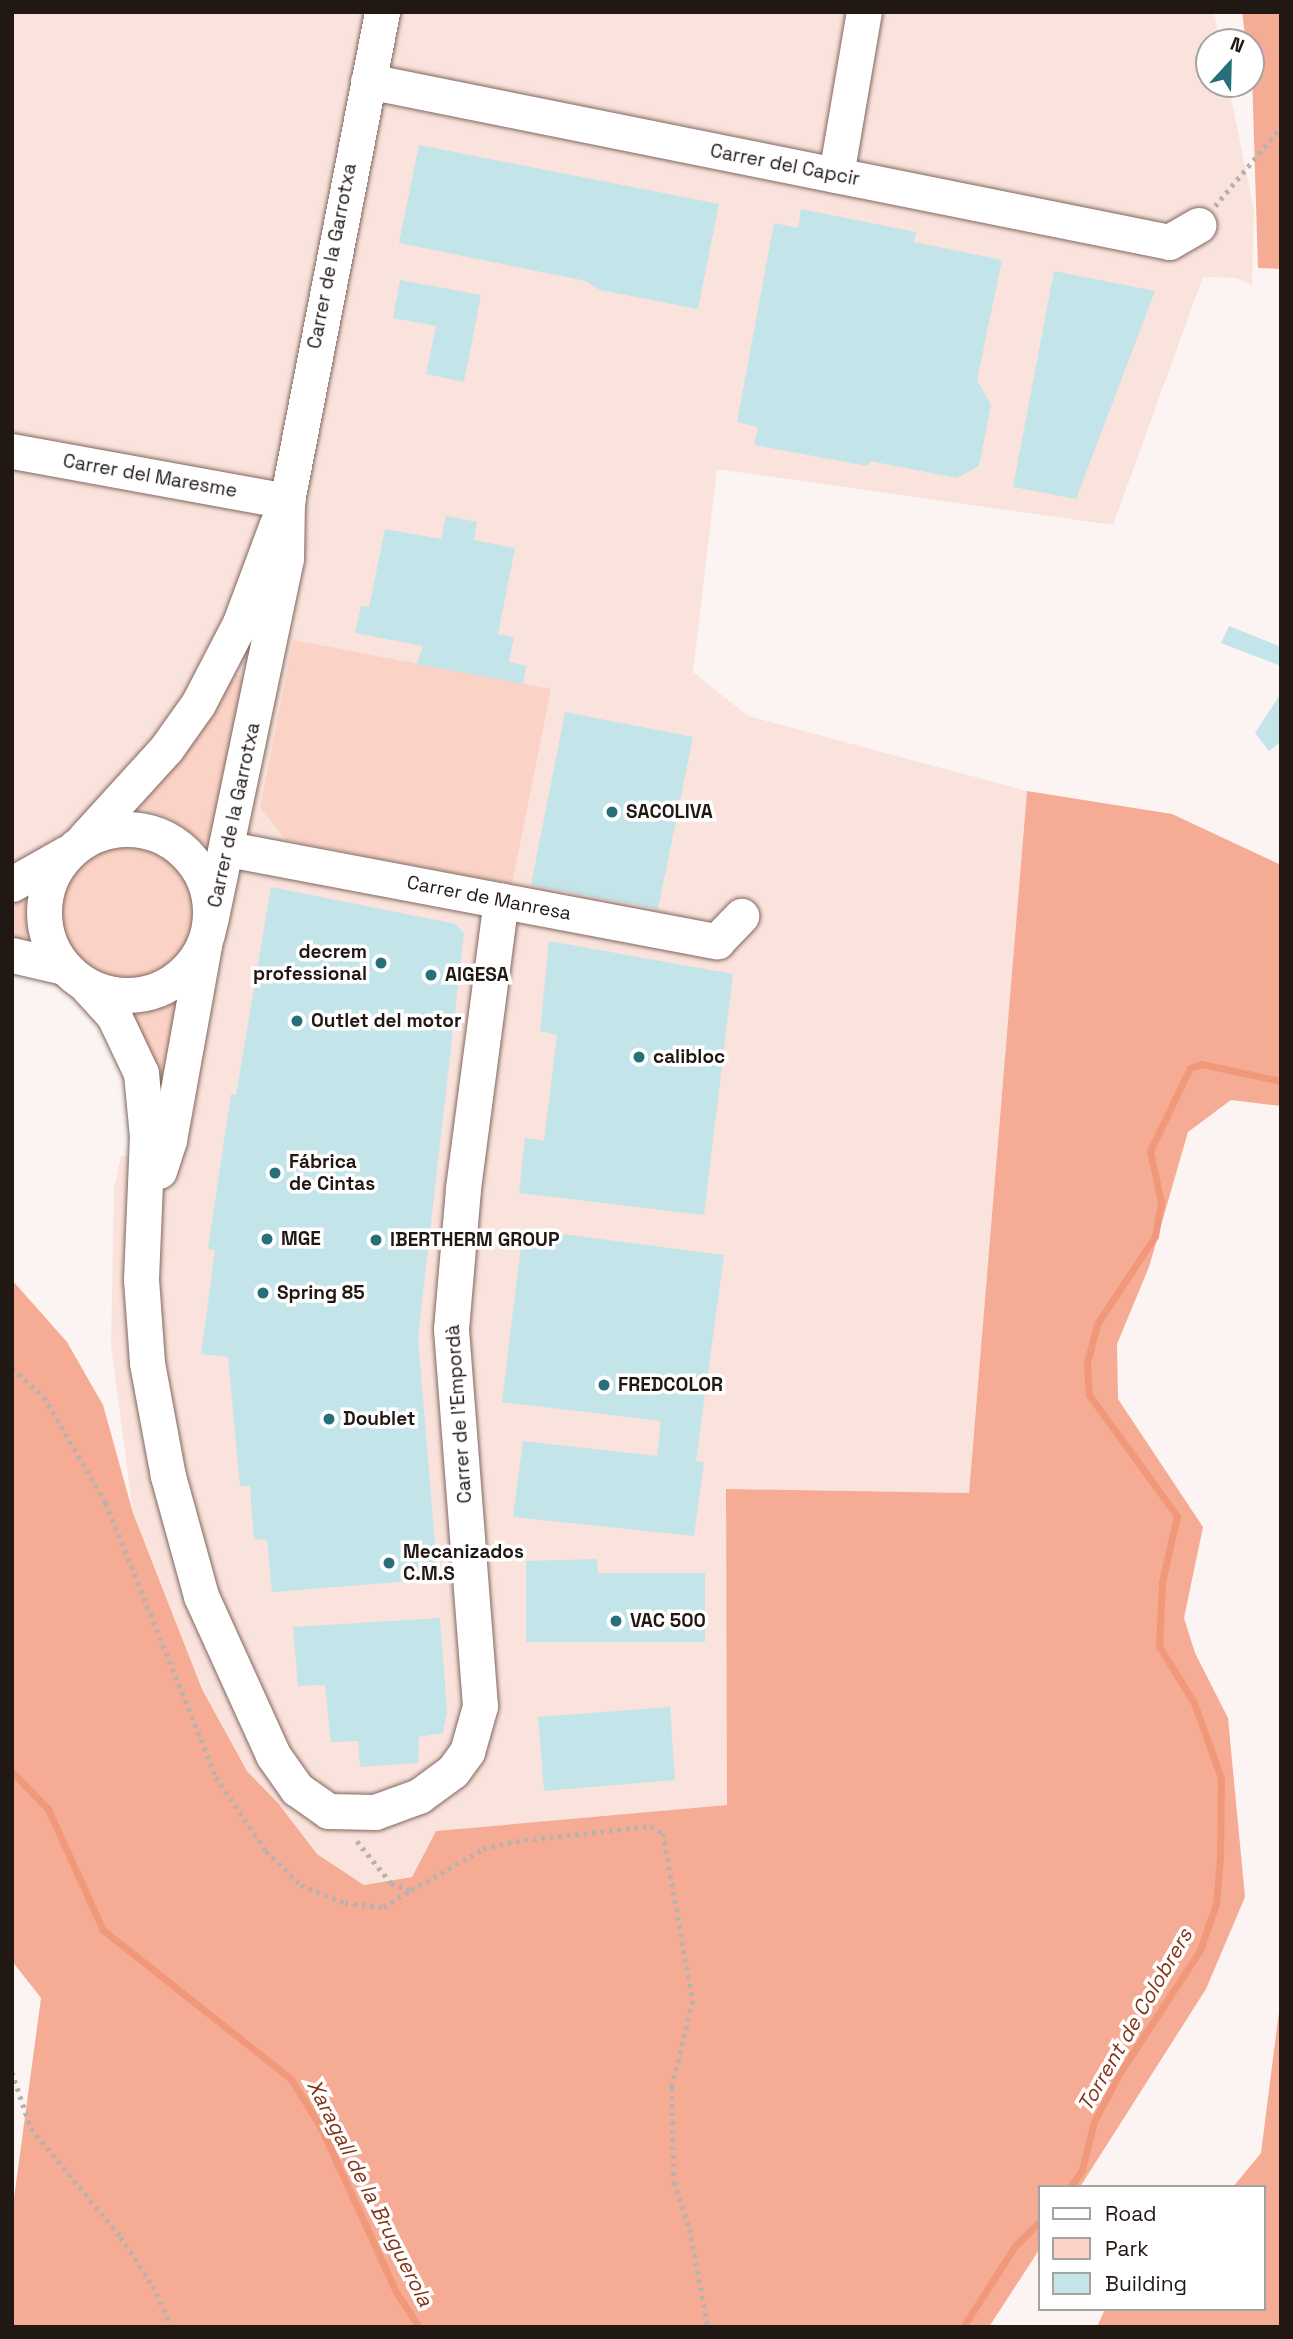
<!DOCTYPE html>
<meta charset="utf-8">
<style>
body{margin:0}
#map{position:relative;width:1293px;height:2339px;overflow:hidden;background:#fbf4f2;font-family:"Space Grotesk",sans-serif}
div>[style]{position:absolute}
.built>*{inset:0;background:#fae3dc}
.green>*{inset:0;background:#fbd3c6}
.round{border-radius:50%}
.forest>*{inset:0;background:#f6ac94}
.stream>*{height:7px;margin:-3.5px;padding:0 3.5px;transform-origin:3.5px;border-radius:3.5px;background:#f2987a}
.building>*{inset:0;background:#c3e4e9}
.path>*{height:4.5px;margin-top:-2.25px;transform-origin:0;background:repeating-linear-gradient(90deg,#b9b1ae 0 3.5px,transparent 0 8.5px)}
.roads{filter:drop-shadow(0 0 2px #81675f) drop-shadow(0 0 2px #81675f)}
.minor>*{height:35px;margin:-17.5px;padding:0 17.5px;transform-origin:17.5px;border-radius:17.5px;background:#fff}
.minor>.ring{margin:-17.5px;padding:0;box-sizing:content-box;background:none;border:35px solid #fff;border-radius:50%}
.dots>*{width:19px;height:19px;translate:-50% -50%;box-sizing:border-box;border:4px solid #fff;border-radius:50%}
span{translate:-50% -50%;white-space:nowrap;text-align:center;line-height:1.15;-webkit-text-stroke:7px #fff;paint-order:stroke}
.street-label{font-size:19px;color:#211713}
.poi-label{font-size:19px;color:#211713;font-weight:700}
.left{translate:0 -50%;text-align:left}
.right{translate:-100% -50%;text-align:right}
.water-label{font-size:21px;color:#833317;font-style:italic}
.frame{position:absolute;inset:0;border:14px solid #211713;pointer-events:none}
.legend{position:absolute;left:1038px;top:2185px;width:228px;height:126px;box-sizing:border-box;background:#fff;border:2px solid #a6a2a1;margin:0;padding:9px 12px;list-style:none;font-size:21px;color:#211713}
.legend li{display:flex;align-items:center;gap:14px;height:35px}
.legend b{width:35px;border:2px solid #a6a2a1}
.north{position:absolute;left:1195px;top:28px;width:70px;height:70px;box-sizing:border-box;background:#fff;border:2px solid #a6a2a1;border-radius:50%;rotate:22deg;font-size:19px;font-weight:700;line-height:28px;text-align:center;color:#211713}
.north::after{content:'';display:block;margin:auto;width:24px;height:32px;background:#27707a;clip-path:polygon(50% 0,100% 100%,50% 72%,0 100%)}
</style>
<div id="map">
<div class="built">
<div style="clip-path:polygon(12px 12px,1214px 12px,1220px 42px,1209px 42px,1209px 84px,1228px 84px,1254px 209px,1252px 286px,1237px 278px,1203px 277px,1113px 525px,717px 469px,693px 672px,748px 716px,1027px 791px,969px 1493px,726px 1489px,728px 1805px,436px 1831px,412px 1877px,364px 1885px,317px 1854px,278px 1803px,247px 1771px,202px 1688px,133px 1513px,111px 1345px,114px 1188px,121px 1156px,129px 1156px,132px 1137px,127px 1078px,96px 1018px,69px 994px,36px 975px,12px 969px)"></div>
</div>
<div class="green">
<div style="clip-path:polygon(293px 640px,551px 689px,512px 884px,286px 840px,260px 808px)"></div>
<div style="clip-path:polygon(236px 674px,243px 678px,209px 847px,171px 819px,140px 807px,181px 758px)"></div>
<div class="round" style="left:54px;top:837px;width:148px;height:148px"></div>
<div style="clip-path:polygon(12px 898px,24px 898px,27px 906px,28px 936px,19px 942px,12px 941px)"></div>
<div style="clip-path:polygon(175px 1003px,180px 1010px,165px 1080px,158px 1083px,133px 1017px)"></div>
</div>
<div class="forest">
<div style="clip-path:polygon(1242px 12px,1281px 12px,1281px 269px,1258px 268px,1251px 42px,1246px 42px)"></div>
<div style="clip-path:polygon(1027px 791px,1172px 814px,1281px 865px,1281px 1106px,1231px 1100px,1188px 1132px,1149px 1267px,1117px 1344px,1118px 1399px,1203px 1527px,1184px 1618px,1195px 1653px,1228px 1718px,1245px 1897px,1206px 1989px,1080px 2187px,1039px 2187px,1039px 2250px,989px 2327px,12px 2327px,12px 2213px,41px 1998px,12px 1961px,12px 1280px,67px 1342px,103px 1405px,133px 1513px,202px 1689px,247px 1771px,278px 1803px,317px 1854px,364px 1885px,412px 1877px,436px 1831px,727px 1805px,726px 1489px,969px 1493px)"></div>
<div style="clip-path:polygon(1281px 1995px,1281px 2327px,1097px 2327px,1105px 2309px,1263px 2309px,1263px 2187px,1233px 2187px,1261px 2153px)"></div>
</div>
<div class="stream">
<div style="left:12px;top:1772px;width:52px;rotate:45.8deg"></div>
<div style="left:48px;top:1809px;width:133px;rotate:65.6deg"></div>
<div style="left:103px;top:1930px;width:240px;rotate:38.4deg"></div>
<div style="left:291px;top:2079px;width:57px;rotate:58.5deg"></div>
<div style="left:321px;top:2128px;width:180px;rotate:65.4deg"></div>
<div style="left:396px;top:2292px;width:42px;rotate:56.7deg"></div>
<div style="left:1070px;top:2187px;width:21px;rotate:-55deg"></div>
<div style="left:1082px;top:2170px;width:49px;rotate:-76deg"></div>
<div style="left:1094px;top:2122px;width:54px;rotate:-62.5deg"></div>
<div style="left:1119px;top:2074px;width:148px;rotate:-56.8deg"></div>
<div style="left:1200px;top:1950px;width:49px;rotate:-70.8deg"></div>
<div style="left:1216px;top:1904px;width:46px;rotate:-85deg"></div>
<div style="left:1220px;top:1858px;width:80px;rotate:-89.3deg"></div>
<div style="left:1221px;top:1778px;width:80px;rotate:-109.8deg"></div>
<div style="left:1194px;top:1703px;width:67px;rotate:-121.6deg"></div>
<div style="left:1159px;top:1646px;width:64px;rotate:-87.3deg"></div>
<div style="left:1162px;top:1582px;width:68px;rotate:-77.2deg"></div>
<div style="left:1177px;top:1516px;width:150px;rotate:-126deg"></div>
<div style="left:1089px;top:1395px;width:32px;rotate:-94deg"></div>
<div style="left:1087px;top:1363px;width:40px;rotate:-75.6deg"></div>
<div style="left:1097px;top:1324px;width:105px;rotate:-56.6deg"></div>
<div style="left:1155px;top:1236px;width:35px;rotate:-80deg"></div>
<div style="left:1161px;top:1202px;width:52px;rotate:-102.2deg"></div>
<div style="left:1150px;top:1151px;width:92px;rotate:-64.3deg"></div>
<div style="left:1190px;top:1068px;width:12px;rotate:-20deg"></div>
<div style="left:1201px;top:1064px;width:82px;rotate:12deg"></div>
<div style="left:963px;top:2327px;width:96px;rotate:-57.3deg"></div>
<div style="left:1015px;top:2246px;width:34px;rotate:-45deg"></div>
</div>
<div class="building">
<div style="clip-path:polygon(419px 145px,719px 204px,698px 309px,600px 290px,586px 281px,399px 243px)"></div>
<div style="clip-path:polygon(801px 209px,916px 232px,914px 242px,1002px 260px,977px 380px,991px 405px,979px 466px,957px 478px,870px 461px,868px 466px,754px 445px,758px 427px,737px 422px,774px 223px,798px 228px)"></div>
<div style="clip-path:polygon(1054px 271px,1155px 291px,1076px 499px,1013px 487px)"></div>
<div style="clip-path:polygon(400px 280px,481px 295px,464px 382px,426px 374px,436px 326px,393px 318px)"></div>
<div style="clip-path:polygon(446px 516px,477px 522px,474px 540px,515px 548px,498px 634px,514px 637px,509px 662px,526px 666px,523px 684px,417px 664px,423px 646px,355px 633px,361px 606px,369px 607px,385px 529px,441px 539px)"></div>
<div style="clip-path:polygon(1229px 626px,1281px 647px,1281px 666px,1221px 643px)"></div>
<div style="clip-path:polygon(1281px 693px,1281px 742px,1269px 751px,1255px 733px)"></div>
<div style="clip-path:polygon(565px 712px,693px 737px,658px 909px,531px 885px)"></div>
<div style="clip-path:polygon(271px 887px,456px 924px,464px 933px,418px 1337px,438px 1579px,272px 1592px,267px 1540px,254px 1539px,250px 1486px,240px 1486px,228px 1357px,201px 1354px,215px 1250px,208px 1249px,231px 1094px,236px 1095px)"></div>
<div style="clip-path:polygon(549px 941px,733px 974px,704px 1215px,519px 1193px,525px 1138px,544px 1141px,557px 1035px,540px 1031px)"></div>
<div style="clip-path:polygon(523px 1229px,724px 1255px,696px 1461px,704px 1462px,694px 1536px,513px 1517px,523px 1441px,657px 1456px,661px 1421px,502px 1402px)"></div>
<div style="clip-path:polygon(597px 1559px,598px 1573px,705px 1573px,705px 1642px,526px 1642px,526px 1561px)"></div>
<div style="clip-path:polygon(440px 1618px,447px 1712px,443px 1733px,419px 1737px,418px 1763px,360px 1767px,358px 1741px,331px 1742px,325px 1685px,298px 1686px,293px 1627px)"></div>
<div style="clip-path:polygon(670px 1707px,675px 1780px,544px 1791px,538px 1717px)"></div>
</div>
<div class="path">
<div style="left:1215px;top:206px;width:103px;rotate:-50.1deg"></div>
<div style="left:12px;top:1368px;width:43px;rotate:42.2deg"></div>
<div style="left:44px;top:1397px;width:123px;rotate:59.7deg"></div>
<div style="left:106px;top:1503px;width:295px;rotate:68.1deg"></div>
<div style="left:216px;top:1777px;width:89px;rotate:56deg"></div>
<div style="left:266px;top:1851px;width:49px;rotate:44.2deg"></div>
<div style="left:301px;top:1885px;width:48px;rotate:22.2deg"></div>
<div style="left:345px;top:1903px;width:38px;rotate:6deg"></div>
<div style="left:383px;top:1907px;width:31px;rotate:-31deg"></div>
<div style="left:357px;top:1841px;width:54px;rotate:51deg"></div>
<div style="left:391px;top:1883px;width:21px;rotate:19deg"></div>
<div style="left:411px;top:1890px;width:83px;rotate:-29.7deg"></div>
<div style="left:483px;top:1849px;width:34px;rotate:-14deg"></div>
<div style="left:516px;top:1841px;width:136px;rotate:-6.3deg"></div>
<div style="left:651px;top:1826px;width:14px;rotate:30deg"></div>
<div style="left:663px;top:1833px;width:171px;rotate:79.9deg"></div>
<div style="left:693px;top:2001px;width:89px;rotate:103.7deg"></div>
<div style="left:672px;top:2087px;width:95px;rotate:88.8deg"></div>
<div style="left:674px;top:2182px;width:50px;rotate:71.2deg"></div>
<div style="left:690px;top:2229px;width:100px;rotate:79.6deg"></div>
<div style="left:12px;top:2072px;width:59px;rotate:71.3deg"></div>
<div style="left:31px;top:2128px;width:141px;rotate:50.5deg"></div>
<div style="left:121px;top:2237px;width:59px;rotate:56.9deg"></div>
<div style="left:153px;top:2286px;width:45px;rotate:65.1deg"></div>
</div>
<div class="roads">
<div class="minor">
<div style="left:368px;top:81px;width:817px;rotate:11.36deg"></div>
<div style="left:1169px;top:242px;width:34px;rotate:-30deg"></div>
<div style="left:836px;top:175px;width:165px;rotate:-80.3deg"></div>
<div style="left:12px;top:451px;width:280px;rotate:10.3deg"></div>
<div class="ring" style="left:44px;top:829px;width:131px;height:131px"></div>
<div style="left:84px;top:839px;width:122px;rotate:-47.7deg"></div>
<div style="left:166px;top:749px;width:55px;rotate:-54.6deg"></div>
<div style="left:198px;top:704px;width:91px;rotate:-62.6deg"></div>
<div style="left:240px;top:623px;width:106px;rotate:-69.5deg"></div>
<div style="left:228px;top:849px;width:498px;rotate:10.7deg"></div>
<div style="left:717px;top:941px;width:35px;rotate:-46deg"></div>
<div style="left:12px;top:884px;width:63px;rotate:-29.4deg"></div>
<div style="left:210px;top:922px;width:371px;rotate:-78.2deg"></div>
<div style="left:286px;top:559px;width:58px;rotate:-89deg"></div>
<div style="left:287px;top:501px;width:498px;rotate:-79deg"></div>
<div style="left:12px;top:955px;width:53px;rotate:13deg"></div>
<div style="left:85px;top:984px;width:43px;rotate:47.8deg"></div>
<div style="left:114px;top:1016px;width:63px;rotate:64.7deg"></div>
<div style="left:141px;top:1073px;width:63px;rotate:84.6deg"></div>
<div style="left:147px;top:1136px;width:143px;rotate:92.4deg"></div>
<div style="left:141px;top:1279px;width:84px;rotate:85.9deg"></div>
<div style="left:147px;top:1363px;width:115px;rotate:79.5deg"></div>
<div style="left:168px;top:1476px;width:124px;rotate:74.6deg"></div>
<div style="left:201px;top:1596px;width:175px;rotate:65.6deg"></div>
<div style="left:273px;top:1755px;width:42px;rotate:54.8deg"></div>
<div style="left:297px;top:1789px;width:38px;rotate:35deg"></div>
<div style="left:328px;top:1811px;width:47px;rotate:1.2deg"></div>
<div style="left:375px;top:1812px;width:47px;rotate:-20deg"></div>
<div style="left:419px;top:1796px;width:42px;rotate:-36.3deg"></div>
<div style="left:453px;top:1771px;width:24px;rotate:-54deg"></div>
<div style="left:467px;top:1752px;width:48px;rotate:-74.2deg"></div>
<div style="left:480px;top:1706px;width:378px;rotate:-94.4deg"></div>
<div style="left:451px;top:1329px;width:142px;rotate:-85.1deg"></div>
<div style="left:463px;top:1188px;width:290px;rotate:-82.5deg"></div>
<div style="left:159px;top:1171px;width:33px;rotate:-72deg"></div>
<div style="left:169px;top:1140px;width:198px;rotate:-79.8deg"></div>
</div>
</div>
<div class="dots">
<div style="left:612px;top:812px;background:#27707a"></div>
<div style="left:381px;top:963px;background:#27707a"></div>
<div style="left:431px;top:975px;background:#27707a"></div>
<div style="left:297px;top:1021px;background:#27707a"></div>
<div style="left:639px;top:1057px;background:#27707a"></div>
<div style="left:275px;top:1173px;background:#27707a"></div>
<div style="left:267px;top:1239px;background:#27707a"></div>
<div style="left:376px;top:1240px;background:#27707a"></div>
<div style="left:263px;top:1293px;background:#27707a"></div>
<div style="left:604px;top:1385px;background:#27707a"></div>
<div style="left:329px;top:1419px;background:#27707a"></div>
<div style="left:389px;top:1563px;background:#27707a"></div>
<div style="left:616px;top:1621px;background:#27707a"></div>
</div>
<div class="street-label">
<span style="left:785px;top:165px;rotate:11deg">Carrer del Capcir</span>
<span style="left:332px;top:256px;rotate:-79deg">Carrer de la Garrotxa</span>
<span style="left:150px;top:476px;rotate:10deg">Carrer del Maresme</span>
<span style="left:234px;top:815px;rotate:-78deg">Carrer de la Garrotxa</span>
<span style="left:489px;top:898px;rotate:11deg">Carrer de Manresa</span>
<span style="left:459px;top:1414px;rotate:-94deg">Carrer de l'Empordà</span>
</div>
<div class="poi-label">
<span class="left" style="left:626px;top:812px">SACOLIVA</span>
<span class="right" style="left:367px;top:963px">decrem<br>professional</span>
<span class="left" style="left:445px;top:975px">AIGESA</span>
<span class="left" style="left:311px;top:1021px">Outlet del motor</span>
<span class="left" style="left:653px;top:1057px">calibloc</span>
<span class="left" style="left:289px;top:1173px">Fábrica<br>de Cintas</span>
<span class="left" style="left:281px;top:1239px">MGE</span>
<span class="left" style="left:390px;top:1240px">IBERTHERM GROUP</span>
<span class="left" style="left:277px;top:1293px">Spring 85</span>
<span class="left" style="left:618px;top:1385px">FREDCOLOR</span>
<span class="left" style="left:343px;top:1419px">Doublet</span>
<span class="left" style="left:403px;top:1563px">Mecanizados<br>C.M.S</span>
<span class="left" style="left:630px;top:1621px">VAC 500</span>
</div>
<div class="water-label">
<span style="left:1135px;top:2020px;rotate:-60deg">Torrent de Colobrers</span>
<span style="left:370px;top:2193px;rotate:63deg">Xaragall de la Bruguerola</span>
</div>
<div class="frame"></div>
<ul class="legend">
<li><b style="height:9px;background:#fff"></b>Road</li>
<li><b style="height:19px;background:#fbd3c6"></b>Park</li>
<li><b style="height:19px;background:#c3e4e9"></b>Building</li>
</ul>
<div class="north">N</div>
</div>
